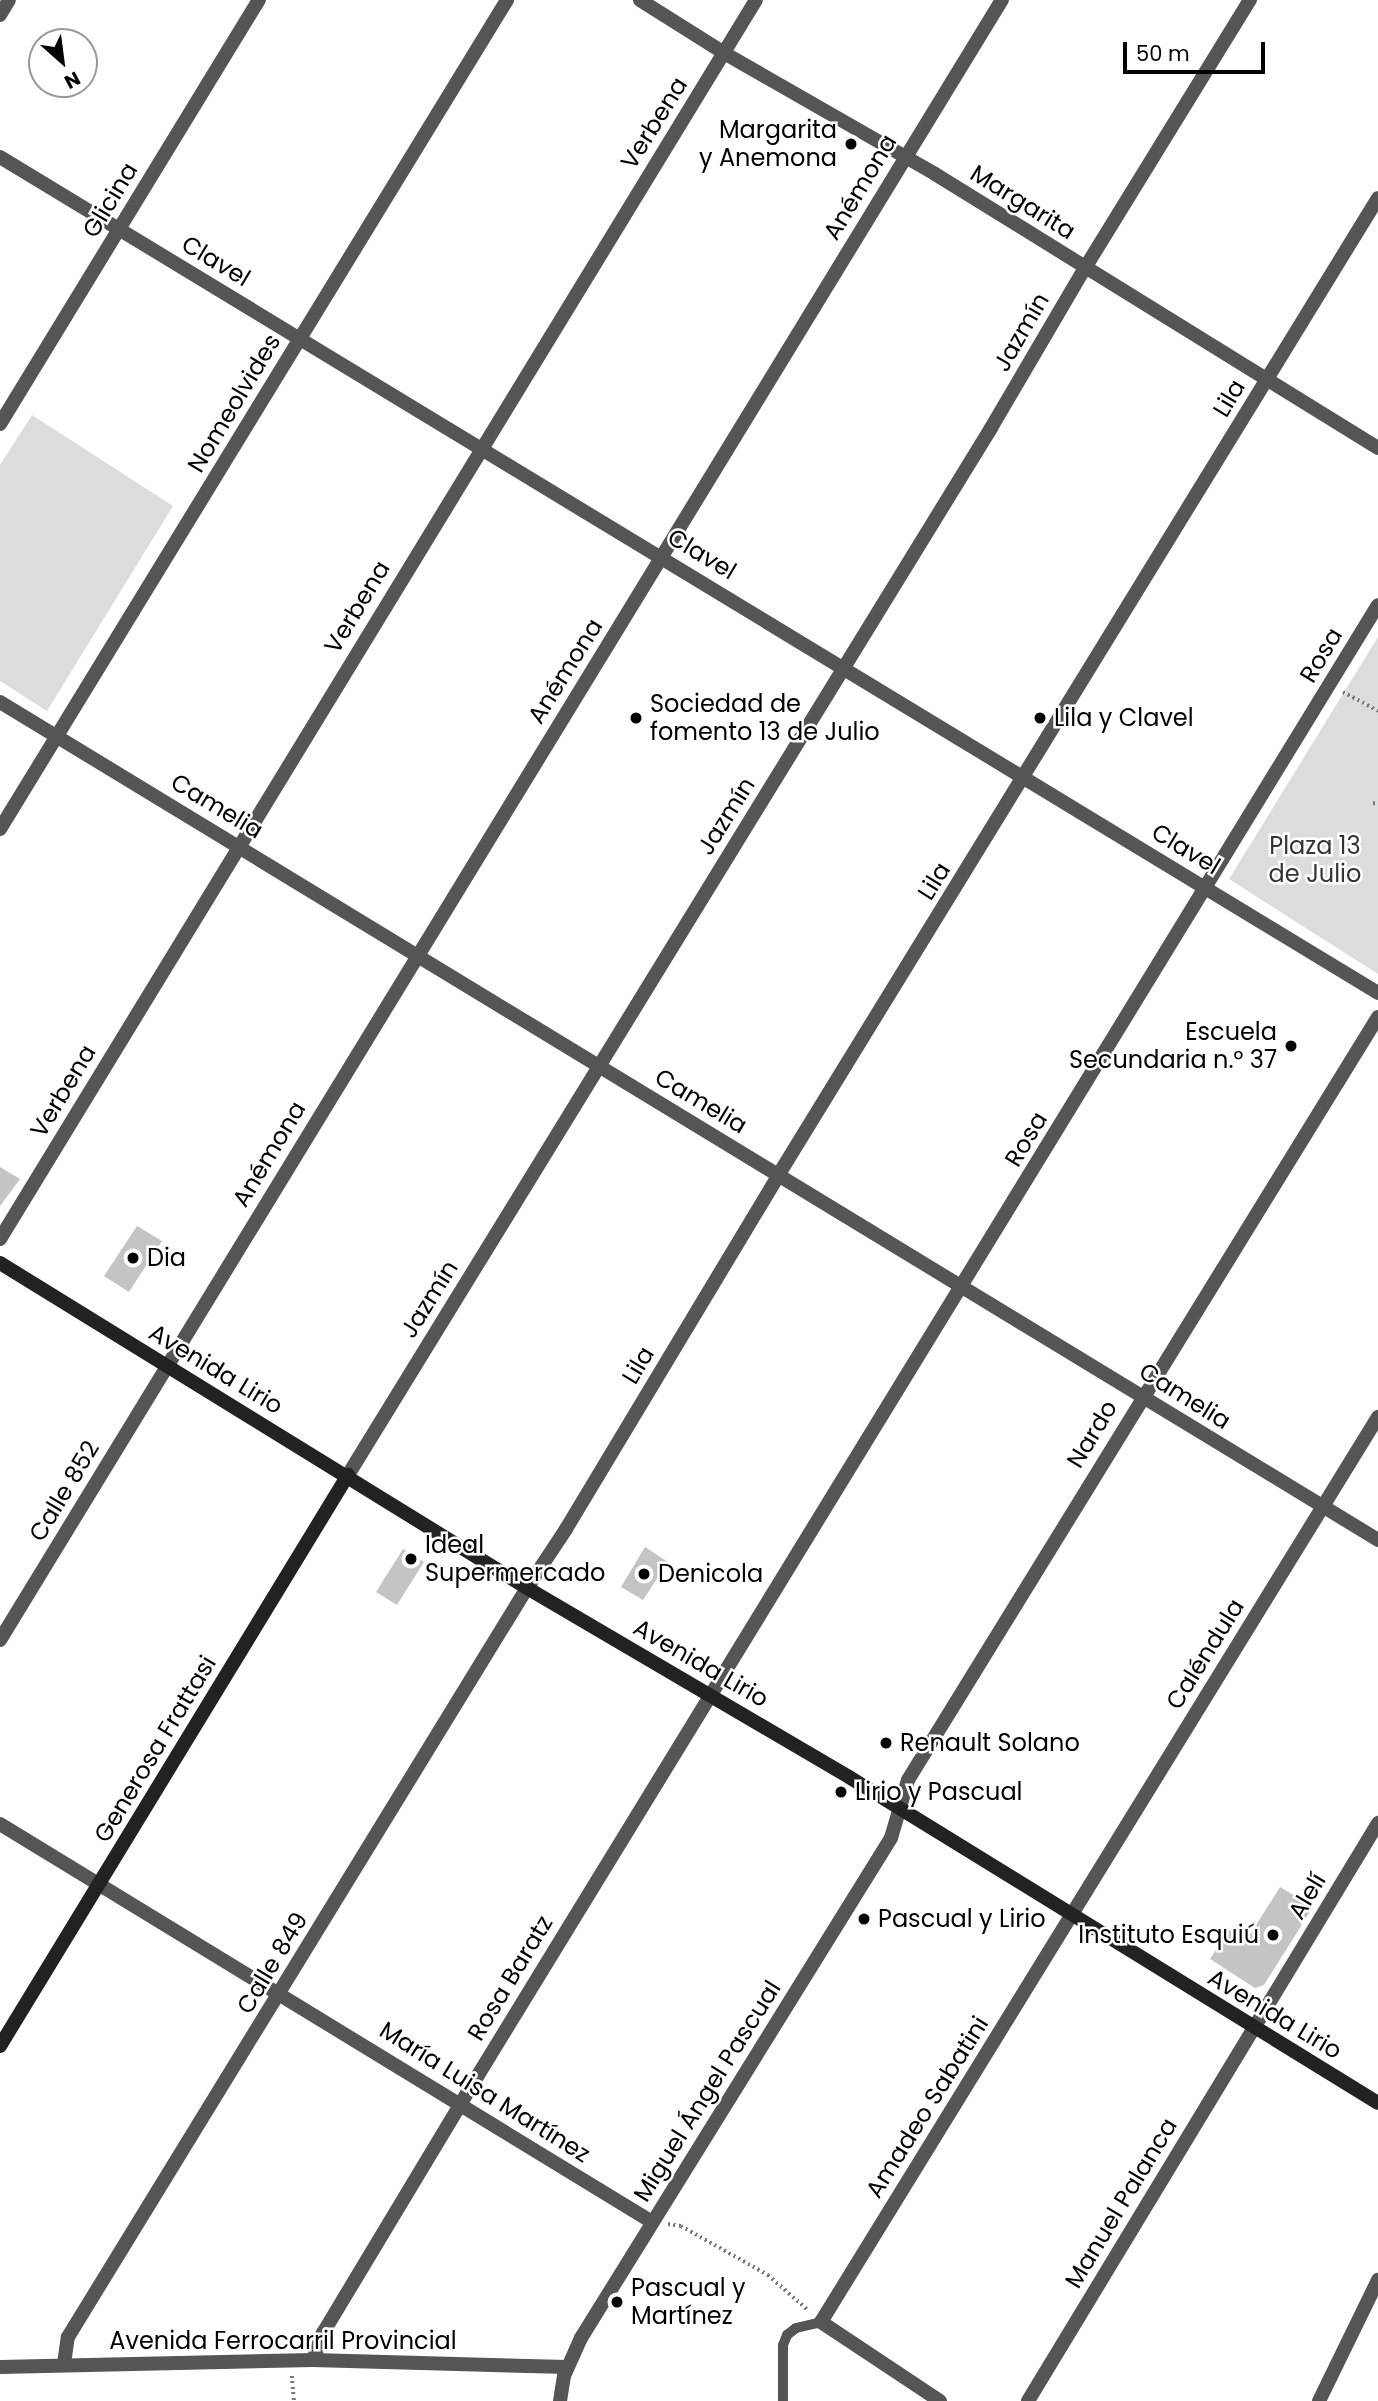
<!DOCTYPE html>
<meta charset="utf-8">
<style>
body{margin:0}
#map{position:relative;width:1378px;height:2401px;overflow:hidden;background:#fff;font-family:Poppins,sans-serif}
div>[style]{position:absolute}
.green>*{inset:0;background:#dcdcdc}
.building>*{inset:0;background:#c4c4c4}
.path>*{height:3.5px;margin-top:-1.75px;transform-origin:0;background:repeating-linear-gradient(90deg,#777 0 2px,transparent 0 5.5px)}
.service>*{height:10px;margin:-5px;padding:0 5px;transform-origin:5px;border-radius:5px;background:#555}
.minor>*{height:14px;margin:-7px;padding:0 7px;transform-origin:7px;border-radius:7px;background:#555}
.secondary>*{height:14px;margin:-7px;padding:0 7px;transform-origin:7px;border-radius:7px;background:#222}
.dots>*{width:19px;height:19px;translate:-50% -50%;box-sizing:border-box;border:4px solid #fff;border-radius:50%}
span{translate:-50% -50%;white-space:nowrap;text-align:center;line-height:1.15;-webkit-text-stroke:5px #fff;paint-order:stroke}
.street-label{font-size:24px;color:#000}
.poi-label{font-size:24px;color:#000}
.right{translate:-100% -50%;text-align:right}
.left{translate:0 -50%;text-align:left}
.park-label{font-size:24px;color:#333}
.north{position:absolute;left:28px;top:28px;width:70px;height:70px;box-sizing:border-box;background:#fff;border:2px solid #999;border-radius:50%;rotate:152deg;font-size:19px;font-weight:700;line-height:28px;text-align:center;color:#000}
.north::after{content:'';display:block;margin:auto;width:24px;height:32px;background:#000;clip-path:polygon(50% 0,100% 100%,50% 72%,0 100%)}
.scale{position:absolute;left:1123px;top:42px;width:142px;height:32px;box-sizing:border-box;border:4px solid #000;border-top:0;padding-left:9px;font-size:21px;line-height:24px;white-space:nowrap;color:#000;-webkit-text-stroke:5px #fff;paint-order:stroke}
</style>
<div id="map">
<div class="green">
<div style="clip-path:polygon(32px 415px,173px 506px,47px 711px,0 681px,0 465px)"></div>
<div style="clip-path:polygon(1378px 637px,1378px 974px,1229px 879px)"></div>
</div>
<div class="building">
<div style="clip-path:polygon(0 1167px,20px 1179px,0 1206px)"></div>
<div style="clip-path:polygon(137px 1226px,162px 1241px,129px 1292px,104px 1276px)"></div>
<div style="clip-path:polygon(645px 1547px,668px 1562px,643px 1600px,621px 1587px)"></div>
<div style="clip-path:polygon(403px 1549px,424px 1562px,397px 1605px,376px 1592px)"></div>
<div style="clip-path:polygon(1280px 1887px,1313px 1907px,1264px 1985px,1255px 1988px,1210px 1959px,1229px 1930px,1246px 1941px)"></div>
</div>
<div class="path">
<div style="left:1343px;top:692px;width:40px;rotate:28deg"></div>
<div style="left:1373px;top:803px;width:5px;rotate:11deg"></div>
<div style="left:668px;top:2224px;width:13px;rotate:9deg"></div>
<div style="left:681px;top:2226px;width:100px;rotate:29.4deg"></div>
<div style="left:768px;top:2275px;width:55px;rotate:41.3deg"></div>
<div style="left:292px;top:2376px;width:25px;rotate:85deg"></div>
</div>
<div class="service">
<div style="left:783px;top:2401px;width:56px;rotate:-90deg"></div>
<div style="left:783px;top:2345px;width:11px;rotate:-68deg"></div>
<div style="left:787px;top:2335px;width:11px;rotate:-38deg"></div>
<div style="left:796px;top:2328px;width:26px;rotate:-13deg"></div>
</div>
<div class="minor">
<div style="left:640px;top:0;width:99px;rotate:32.2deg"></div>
<div style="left:724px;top:53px;width:243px;rotate:29.8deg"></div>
<div style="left:935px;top:174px;width:521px;rotate:31.74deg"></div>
<div style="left:0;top:15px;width:17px;rotate:-59deg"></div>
<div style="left:0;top:157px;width:1612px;rotate:31.24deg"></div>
<div style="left:0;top:424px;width:497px;rotate:-58.6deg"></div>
<div style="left:0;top:702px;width:1613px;rotate:31.3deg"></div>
<div style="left:0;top:829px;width:972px;rotate:-58.55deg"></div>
<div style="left:0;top:1239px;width:1451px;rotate:-58.61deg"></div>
<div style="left:348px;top:1475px;width:1229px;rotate:-58.44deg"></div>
<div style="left:991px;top:428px;width:186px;rotate:-59.6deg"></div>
<div style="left:1085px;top:268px;width:315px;rotate:-58.4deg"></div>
<div style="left:0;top:1640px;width:1922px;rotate:-58.58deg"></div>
<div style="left:0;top:1824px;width:764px;rotate:31.4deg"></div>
<div style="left:313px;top:2360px;width:29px;rotate:-70deg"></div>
<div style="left:323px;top:2333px;width:268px;rotate:-59deg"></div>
<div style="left:461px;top:2103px;width:1756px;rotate:-58.53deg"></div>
<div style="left:64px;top:2364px;width:27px;rotate:-82deg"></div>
<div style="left:68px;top:2337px;width:878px;rotate:-58.5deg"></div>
<div style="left:527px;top:1588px;width:71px;rotate:-56.5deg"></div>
<div style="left:566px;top:1529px;width:414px;rotate:-59deg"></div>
<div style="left:779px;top:1174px;width:1145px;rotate:-58.46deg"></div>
<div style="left:0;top:2367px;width:313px;rotate:-1.3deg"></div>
<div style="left:313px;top:2360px;width:254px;rotate:1.6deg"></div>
<div style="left:560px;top:2401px;width:25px;rotate:-81deg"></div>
<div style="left:564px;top:2376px;width:42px;rotate:-65.9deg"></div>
<div style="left:581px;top:2338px;width:588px;rotate:-58.2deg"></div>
<div style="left:891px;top:1838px;width:60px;rotate:-73.7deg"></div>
<div style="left:908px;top:1780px;width:896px;rotate:-58.37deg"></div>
<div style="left:940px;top:2401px;width:143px;rotate:-146.4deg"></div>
<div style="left:821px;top:2322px;width:1063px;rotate:-58.39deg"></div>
<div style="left:1028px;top:2401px;width:676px;rotate:-58.8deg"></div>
<div style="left:1319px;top:2401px;width:135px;rotate:-64deg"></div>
</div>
<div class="secondary">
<div style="left:0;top:1263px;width:619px;rotate:31.66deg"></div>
<div style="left:527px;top:1588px;width:373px;rotate:30.4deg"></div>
<div style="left:849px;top:1777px;width:621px;rotate:31.64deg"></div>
<div style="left:0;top:2046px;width:669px;rotate:-58.64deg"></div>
</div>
<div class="dots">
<div style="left:851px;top:144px;background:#000"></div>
<div style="left:636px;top:718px;background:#000"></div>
<div style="left:1040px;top:718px;background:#000"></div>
<div style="left:1291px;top:1046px;background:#000"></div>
<div style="left:133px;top:1258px;background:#000"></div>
<div style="left:411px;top:1559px;background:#000"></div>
<div style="left:644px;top:1574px;background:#000"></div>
<div style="left:886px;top:1743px;background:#000"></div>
<div style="left:841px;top:1792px;background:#000"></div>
<div style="left:864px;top:1919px;background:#000"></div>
<div style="left:1273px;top:1935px;background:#000"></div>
<div style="left:617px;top:2302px;background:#000"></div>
</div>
<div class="street-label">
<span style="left:654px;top:123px;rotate:-58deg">Verbena</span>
<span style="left:860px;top:187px;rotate:-59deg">Anémona</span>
<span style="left:110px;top:200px;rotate:-59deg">Glicina</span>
<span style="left:1023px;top:202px;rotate:32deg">Margarita</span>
<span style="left:216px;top:261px;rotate:31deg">Clavel</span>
<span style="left:1021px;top:332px;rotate:-60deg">Jazmín</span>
<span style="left:1229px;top:398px;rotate:-59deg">Lila</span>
<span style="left:234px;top:403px;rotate:-59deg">Nomeolvides</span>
<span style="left:702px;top:554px;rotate:31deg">Clavel</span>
<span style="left:357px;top:607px;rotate:-59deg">Verbena</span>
<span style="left:1321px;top:655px;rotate:-59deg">Rosa</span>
<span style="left:565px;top:671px;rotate:-58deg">Anémona</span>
<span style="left:217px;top:806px;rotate:31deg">Camelia</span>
<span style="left:726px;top:816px;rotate:-58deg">Jazmín</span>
<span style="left:1186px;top:849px;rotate:31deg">Clavel</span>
<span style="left:934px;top:881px;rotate:-58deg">Lila</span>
<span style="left:63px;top:1091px;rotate:-59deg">Verbena</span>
<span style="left:701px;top:1101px;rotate:31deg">Camelia</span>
<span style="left:1026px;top:1139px;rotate:-59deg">Rosa</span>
<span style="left:269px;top:1154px;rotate:-59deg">Anémona</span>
<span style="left:429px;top:1299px;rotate:-58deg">Jazmín</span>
<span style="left:638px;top:1365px;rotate:-59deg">Lila</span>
<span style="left:216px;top:1369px;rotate:31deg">Avenida Lirio</span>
<span style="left:1185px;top:1396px;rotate:32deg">Camelia</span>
<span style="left:1092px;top:1434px;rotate:-59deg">Nardo</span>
<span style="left:64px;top:1491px;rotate:-59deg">Calle 852</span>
<span style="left:1205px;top:1654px;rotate:-58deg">Caléndula</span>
<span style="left:701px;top:1663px;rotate:30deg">Avenida Lirio</span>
<span style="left:155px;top:1749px;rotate:-59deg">Generosa Frattasi</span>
<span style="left:1307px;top:1896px;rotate:-59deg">Alelí</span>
<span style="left:272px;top:1963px;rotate:-59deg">Calle 849</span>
<span style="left:510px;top:1978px;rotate:-59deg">Rosa Baratz</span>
<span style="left:1275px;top:2014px;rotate:31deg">Avenida Lirio</span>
<span style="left:707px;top:2091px;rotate:-58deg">Miguel Ángel Pascual</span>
<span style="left:485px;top:2092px;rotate:32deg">María Luisa Martínez</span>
<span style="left:927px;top:2107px;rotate:-58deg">Amadeo Sabatini</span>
<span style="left:1121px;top:2203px;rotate:-59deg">Manuel Palanca</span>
<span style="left:283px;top:2341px">Avenida Ferrocarril Provincial</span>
</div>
<div class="poi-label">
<span class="right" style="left:837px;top:144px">Margarita<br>y Anemona</span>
<span class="left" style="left:650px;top:718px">Sociedad de<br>fomento 13 de Julio</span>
<span class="left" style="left:1054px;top:718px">Lila y Clavel</span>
<span class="right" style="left:1277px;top:1046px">Escuela<br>Secundaria n.° 37</span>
<span class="left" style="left:147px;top:1258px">Dia</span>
<span class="left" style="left:425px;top:1559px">Ideal<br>Supermercado</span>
<span class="left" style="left:658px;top:1574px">Denicola</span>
<span class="left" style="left:900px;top:1743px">Renault Solano</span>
<span class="left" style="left:855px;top:1792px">Lirio y Pascual</span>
<span class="left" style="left:878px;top:1919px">Pascual y Lirio</span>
<span class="right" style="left:1259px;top:1935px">Instituto Esquiú</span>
<span class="left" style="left:631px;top:2302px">Pascual y<br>Martínez</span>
</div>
<div class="park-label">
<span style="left:1315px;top:860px">Plaza 13<br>de Julio</span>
</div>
<div class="north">N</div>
<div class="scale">50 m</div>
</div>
